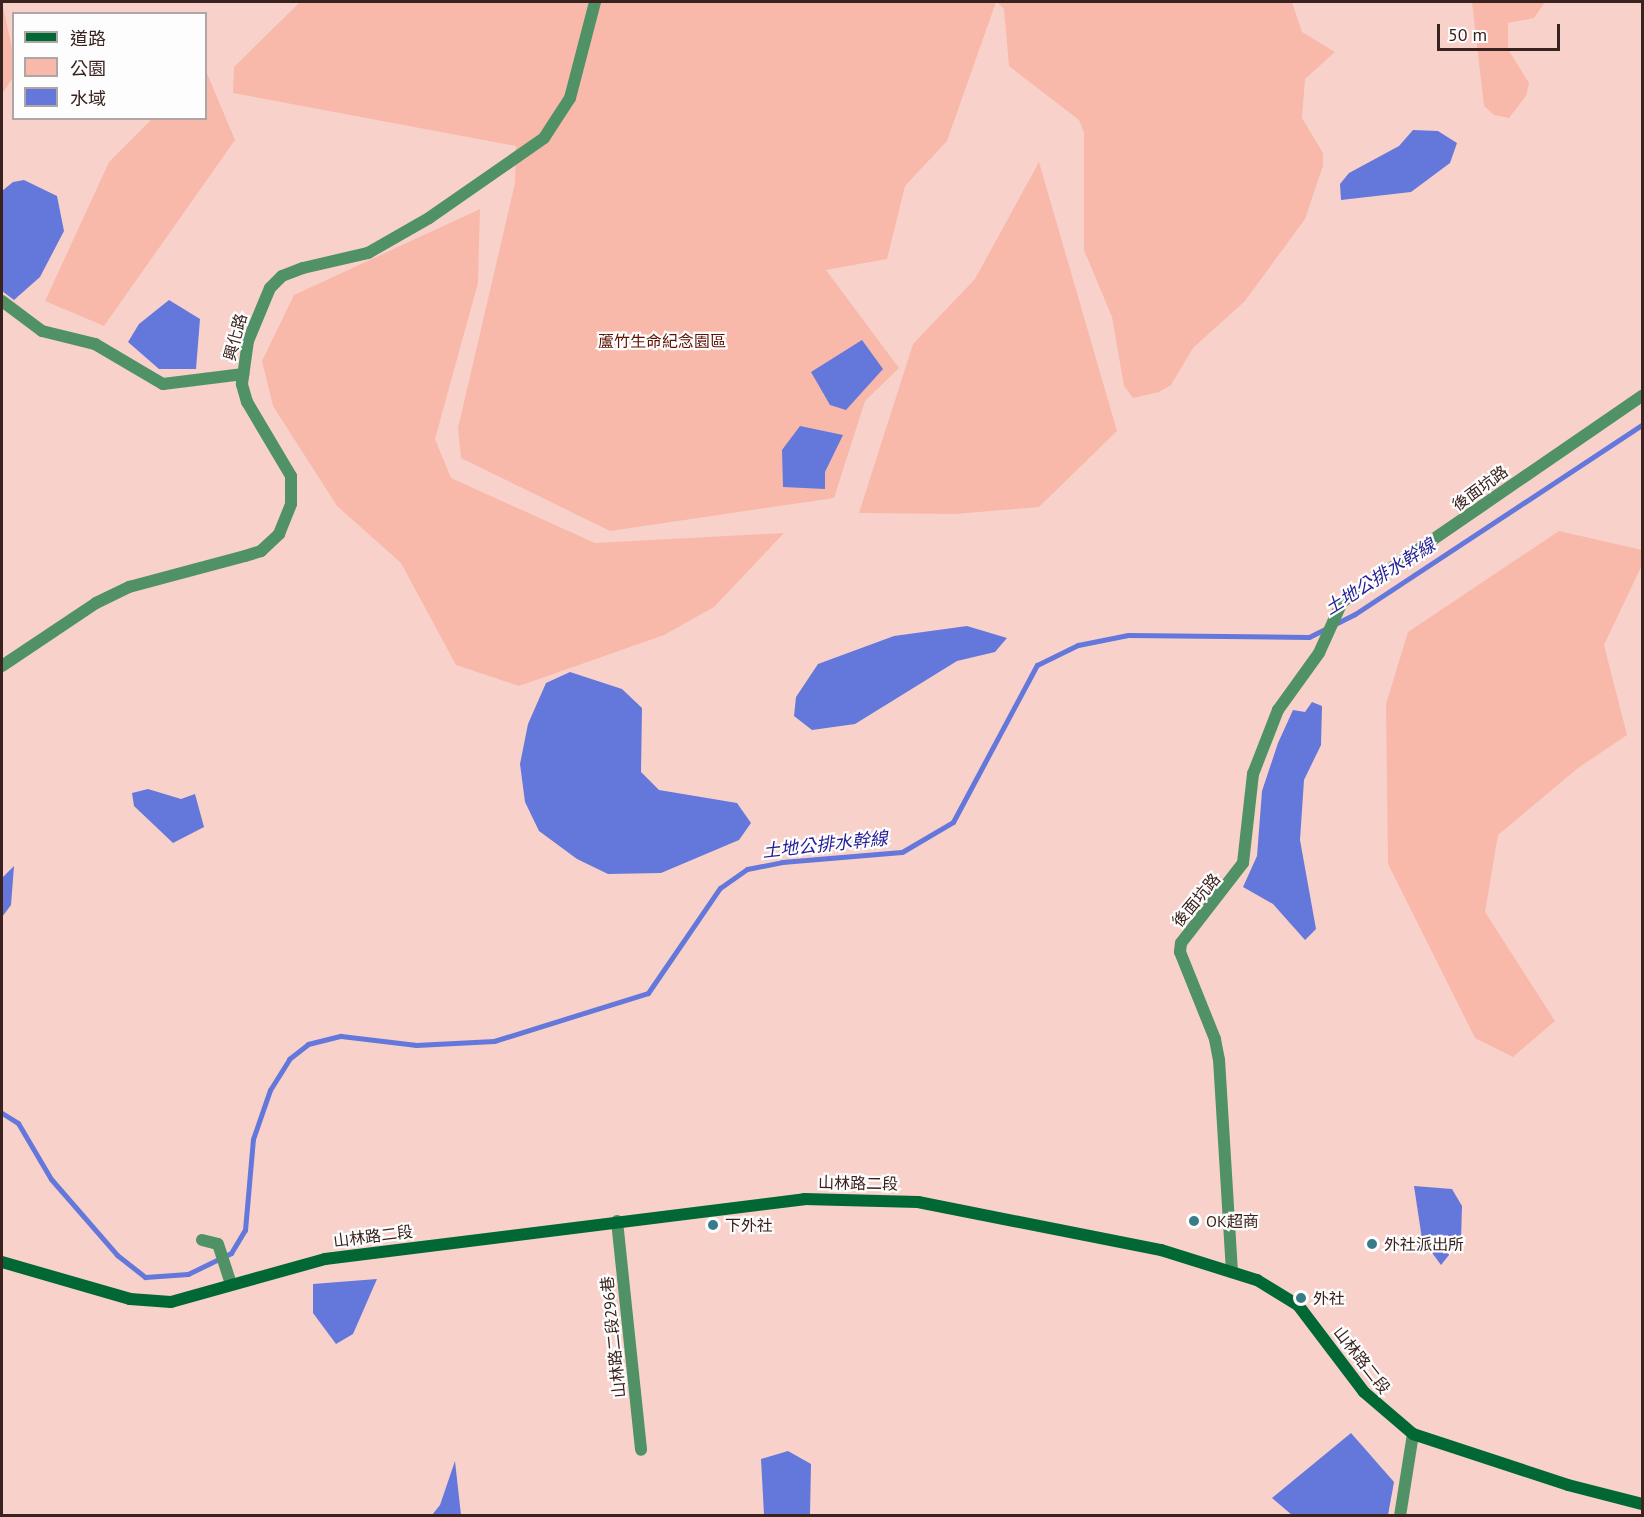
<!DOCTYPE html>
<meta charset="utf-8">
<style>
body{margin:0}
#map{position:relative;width:1644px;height:1517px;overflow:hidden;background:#f8d2ca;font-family:"PT Sans","Noto Sans TC",sans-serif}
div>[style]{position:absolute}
.green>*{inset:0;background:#f8b9ab}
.water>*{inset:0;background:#6477db}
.stream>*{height:5px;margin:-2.5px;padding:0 2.5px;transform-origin:2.5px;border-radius:2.5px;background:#6477db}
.minor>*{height:12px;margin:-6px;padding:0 6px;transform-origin:6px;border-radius:6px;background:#509265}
.tertiary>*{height:12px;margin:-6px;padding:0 6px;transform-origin:6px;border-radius:6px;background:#509265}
.secondary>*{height:12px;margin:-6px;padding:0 6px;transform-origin:6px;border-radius:6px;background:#016835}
.dots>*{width:16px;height:16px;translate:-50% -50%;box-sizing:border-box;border:3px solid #fdfdfd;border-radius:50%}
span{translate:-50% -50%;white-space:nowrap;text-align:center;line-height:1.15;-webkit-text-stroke:4.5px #fdfdfd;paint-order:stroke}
.street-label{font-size:16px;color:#3a231e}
.park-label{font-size:16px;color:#5d1203}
.poi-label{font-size:16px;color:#3a231e}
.left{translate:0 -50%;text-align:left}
.water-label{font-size:18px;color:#241f96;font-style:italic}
.frame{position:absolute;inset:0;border:3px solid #3a231e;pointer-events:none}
.legend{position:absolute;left:12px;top:12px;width:195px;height:108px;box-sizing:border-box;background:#fdfdfd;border:2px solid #afa6a4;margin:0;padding:8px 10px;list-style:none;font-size:18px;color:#3a231e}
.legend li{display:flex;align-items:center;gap:12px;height:30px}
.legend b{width:30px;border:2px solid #afa6a4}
.scale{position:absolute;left:1437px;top:24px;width:123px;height:27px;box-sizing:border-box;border:3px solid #3a231e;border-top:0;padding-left:8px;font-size:18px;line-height:21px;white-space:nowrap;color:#3a231e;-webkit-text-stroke:4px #fdfdfd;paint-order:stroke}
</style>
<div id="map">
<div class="green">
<div style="clip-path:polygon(2px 2px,13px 52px,14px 76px,2px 94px)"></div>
<div style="clip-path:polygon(300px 2px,996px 2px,947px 141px,905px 186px,887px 259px,826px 270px,899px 368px,865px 401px,834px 498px,610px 531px,461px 458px,458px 428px,515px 183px,516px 146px,233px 93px,234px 67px)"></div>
<div style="clip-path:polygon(997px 2px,1292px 2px,1302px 32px,1335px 52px,1305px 79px,1302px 118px,1323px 153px,1323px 166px,1305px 219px,1245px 301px,1193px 348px,1171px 385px,1159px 392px,1133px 398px,1124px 386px,1112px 317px,1084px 250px,1084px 133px,1079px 120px,1009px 66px,1004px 9px)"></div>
<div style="clip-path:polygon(1472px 2px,1545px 2px,1534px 18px,1508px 23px,1508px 49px,1529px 83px,1526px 96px,1509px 118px,1494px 115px,1484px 106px)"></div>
<div style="clip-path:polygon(206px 71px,235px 140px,104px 326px,45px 301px,109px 162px,152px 119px,206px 118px)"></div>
<div style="clip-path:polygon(1039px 162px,1117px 431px,1039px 507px,955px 514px,859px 513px,913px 344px,975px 279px)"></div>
<div style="clip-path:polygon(480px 209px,478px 283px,435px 439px,451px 478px,595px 543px,784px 533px,714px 607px,664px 635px,519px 686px,456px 665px,401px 563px,337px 506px,273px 406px,262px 361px,294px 295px)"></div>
<div style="clip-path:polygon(1559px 531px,1642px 550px,1642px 565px,1604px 645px,1627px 735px,1578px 768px,1498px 835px,1485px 912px,1555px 1021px,1513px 1057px,1475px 1038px,1388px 864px,1386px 704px,1408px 632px)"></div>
</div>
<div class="water">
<div style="clip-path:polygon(1413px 130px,1438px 131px,1457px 143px,1450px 163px,1411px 192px,1341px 200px,1340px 184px,1349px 173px,1399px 146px)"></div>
<div style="clip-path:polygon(24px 180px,57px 196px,64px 231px,40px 277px,14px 300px,2px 291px,2px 191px,13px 182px)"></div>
<div style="clip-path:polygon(169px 300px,200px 319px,196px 369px,159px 369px,128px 342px,139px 324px)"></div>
<div style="clip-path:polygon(862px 340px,883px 369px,846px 410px,830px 405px,811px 372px)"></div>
<div style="clip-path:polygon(800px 426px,843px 435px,825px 472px,825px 489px,783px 487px,782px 450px)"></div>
<div style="clip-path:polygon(967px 626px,1007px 638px,995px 652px,957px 661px,855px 724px,812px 730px,794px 716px,796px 697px,818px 664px,894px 636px)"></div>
<div style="clip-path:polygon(570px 672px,622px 689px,642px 708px,641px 772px,659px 790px,737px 803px,751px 823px,739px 840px,661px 873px,608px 874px,577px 859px,539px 831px,525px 802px,520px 764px,528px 724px,546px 683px)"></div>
<div style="clip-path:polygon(1312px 702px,1322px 706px,1321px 745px,1304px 780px,1300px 840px,1316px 929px,1305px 940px,1273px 904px,1243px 887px,1257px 856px,1262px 791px,1278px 743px,1293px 710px,1305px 712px)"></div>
<div style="clip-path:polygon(148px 789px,181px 799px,195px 794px,204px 827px,173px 843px,134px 806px,132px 793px)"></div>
<div style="clip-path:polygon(14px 866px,11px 905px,2px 917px,2px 878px)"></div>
<div style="clip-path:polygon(1414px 1186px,1452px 1189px,1462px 1206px,1461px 1240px,1441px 1265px,1422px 1239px)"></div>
<div style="clip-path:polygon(377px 1279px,353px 1334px,336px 1344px,313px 1313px,313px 1284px)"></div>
<div style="clip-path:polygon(1351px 1433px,1394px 1482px,1388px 1515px,1292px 1515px,1272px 1498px)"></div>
<div style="clip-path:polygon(788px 1451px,811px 1464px,810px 1515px,764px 1515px,761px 1459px)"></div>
<div style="clip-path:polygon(455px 1461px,461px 1515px,432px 1515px,440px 1505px)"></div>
</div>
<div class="stream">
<div style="left:2px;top:1113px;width:19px;rotate:32deg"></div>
<div style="left:18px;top:1123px;width:65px;rotate:59.5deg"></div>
<div style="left:51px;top:1179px;width:101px;rotate:49deg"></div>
<div style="left:117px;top:1255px;width:36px;rotate:38deg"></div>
<div style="left:145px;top:1277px;width:43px;rotate:-4deg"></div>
<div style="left:188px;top:1274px;width:48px;rotate:-26deg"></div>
<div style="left:231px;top:1253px;width:27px;rotate:-59deg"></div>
<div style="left:245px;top:1230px;width:91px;rotate:-85deg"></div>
<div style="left:253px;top:1139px;width:52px;rotate:-70.9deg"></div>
<div style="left:270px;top:1090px;width:36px;rotate:-58deg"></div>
<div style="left:289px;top:1059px;width:24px;rotate:-38deg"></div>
<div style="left:308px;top:1044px;width:34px;rotate:-14deg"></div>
<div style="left:341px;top:1036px;width:76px;rotate:6.8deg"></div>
<div style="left:416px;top:1045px;width:78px;rotate:-2.9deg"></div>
<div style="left:494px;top:1041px;width:161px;rotate:-17.3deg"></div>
<div style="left:648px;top:993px;width:127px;rotate:-55.6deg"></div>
<div style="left:720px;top:888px;width:33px;rotate:-35deg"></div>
<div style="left:747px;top:869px;width:36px;rotate:-11deg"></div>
<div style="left:782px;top:862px;width:120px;rotate:-4.8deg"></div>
<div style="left:902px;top:852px;width:59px;rotate:-30.5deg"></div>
<div style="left:953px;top:822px;width:178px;rotate:-61.9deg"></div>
<div style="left:1037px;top:665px;width:46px;rotate:-26deg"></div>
<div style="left:1078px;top:645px;width:51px;rotate:-11.3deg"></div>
<div style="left:1128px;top:635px;width:181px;rotate:0.6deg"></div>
<div style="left:1309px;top:637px;width:51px;rotate:-26.6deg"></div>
<div style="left:1355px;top:614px;width:344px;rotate:-33.4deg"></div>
</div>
<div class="minor">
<div style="left:2px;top:301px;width:50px;rotate:36.9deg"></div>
<div style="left:42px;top:331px;width:55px;rotate:13.8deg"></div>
<div style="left:95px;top:344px;width:79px;rotate:30.5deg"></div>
<div style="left:163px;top:384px;width:81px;rotate:-7.1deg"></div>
<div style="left:617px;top:1221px;width:230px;rotate:84deg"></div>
<div style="left:202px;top:1240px;width:16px;rotate:14deg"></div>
<div style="left:218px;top:1244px;width:42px;rotate:72deg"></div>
<div style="left:1232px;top:1272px;width:212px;rotate:-93.5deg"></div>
<div style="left:1219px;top:1060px;width:21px;rotate:-101deg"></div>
<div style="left:1215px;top:1039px;width:94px;rotate:-111.9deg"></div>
<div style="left:1180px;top:952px;width:9px;rotate:-84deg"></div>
<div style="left:1181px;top:943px;width:101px;rotate:-52.2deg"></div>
<div style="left:1243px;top:863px;width:90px;rotate:-83.6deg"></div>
<div style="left:1253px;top:774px;width:69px;rotate:-68.7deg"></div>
<div style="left:1278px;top:710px;width:70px;rotate:-54.3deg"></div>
<div style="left:1319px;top:653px;width:56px;rotate:-65.7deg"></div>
<div style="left:1342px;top:602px;width:364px;rotate:-34.5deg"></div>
<div style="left:1400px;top:1516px;width:83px;rotate:-81deg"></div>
</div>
<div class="tertiary">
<div style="left:2px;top:666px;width:113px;rotate:-33.8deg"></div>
<div style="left:96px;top:603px;width:37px;rotate:-26deg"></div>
<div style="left:129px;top:587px;width:120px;rotate:-15deg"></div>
<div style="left:245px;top:556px;width:17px;rotate:-17deg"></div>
<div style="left:261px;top:551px;width:25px;rotate:-43deg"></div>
<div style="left:279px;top:534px;width:32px;rotate:-68deg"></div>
<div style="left:291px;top:504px;width:28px;rotate:-90deg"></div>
<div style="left:291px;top:476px;width:86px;rotate:-120.7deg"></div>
<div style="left:247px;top:402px;width:19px;rotate:-106deg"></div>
<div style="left:242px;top:384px;width:43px;rotate:-82.1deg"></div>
<div style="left:248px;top:341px;width:57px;rotate:-67.5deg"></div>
<div style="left:270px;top:288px;width:17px;rotate:-45deg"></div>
<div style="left:282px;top:276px;width:22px;rotate:-21deg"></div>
<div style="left:303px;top:268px;width:67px;rotate:-13deg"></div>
<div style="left:368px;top:253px;width:70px;rotate:-29.8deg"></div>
<div style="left:429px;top:218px;width:140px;rotate:-34.8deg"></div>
<div style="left:544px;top:138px;width:48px;rotate:-57deg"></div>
<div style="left:570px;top:98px;width:99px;rotate:-75.4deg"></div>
</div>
<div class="secondary">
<div style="left:2px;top:1262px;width:133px;rotate:16.1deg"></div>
<div style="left:130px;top:1299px;width:41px;rotate:4.2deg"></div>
<div style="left:171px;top:1302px;width:160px;rotate:-15.6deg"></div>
<div style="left:325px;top:1259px;width:483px;rotate:-7.1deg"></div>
<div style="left:804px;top:1199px;width:114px;rotate:1.5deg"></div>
<div style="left:918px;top:1202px;width:248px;rotate:11.2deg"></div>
<div style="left:1161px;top:1250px;width:101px;rotate:17.4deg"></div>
<div style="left:1257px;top:1280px;width:48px;rotate:31.4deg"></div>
<div style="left:1298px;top:1305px;width:109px;rotate:52.8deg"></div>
<div style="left:1364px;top:1392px;width:65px;rotate:40.6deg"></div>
<div style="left:1413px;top:1434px;width:163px;rotate:18.2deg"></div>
<div style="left:1568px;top:1485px;width:76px;rotate:14.4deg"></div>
</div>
<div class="dots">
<div style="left:1194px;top:1221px;background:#387c8a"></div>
<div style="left:713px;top:1225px;background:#387c8a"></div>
<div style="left:1372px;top:1244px;background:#387c8a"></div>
<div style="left:1301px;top:1298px;background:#387c8a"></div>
</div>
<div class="street-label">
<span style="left:235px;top:337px;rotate:-75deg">興化路</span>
<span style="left:1480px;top:488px;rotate:-36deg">後面坑路</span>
<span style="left:1196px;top:900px;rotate:-50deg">後面坑路</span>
<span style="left:858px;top:1183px;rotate:1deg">山林路二段</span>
<span style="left:373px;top:1236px;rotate:-7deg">山林路二段</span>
<span style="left:613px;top:1337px;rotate:-96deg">山林路二段296巷</span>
<span style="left:1362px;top:1360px;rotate:52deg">山林路二段</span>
</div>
<div class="park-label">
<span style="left:662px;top:341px">蘆竹生命紀念園區</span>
</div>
<div class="poi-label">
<span class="left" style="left:1206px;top:1221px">OK超商</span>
<span class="left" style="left:725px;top:1225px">下外社</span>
<span class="left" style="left:1384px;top:1244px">外社派出所</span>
<span class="left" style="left:1313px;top:1298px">外社</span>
</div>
<div class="water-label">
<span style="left:1380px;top:577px;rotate:-32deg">土地公排水幹線</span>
<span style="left:825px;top:845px;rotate:-6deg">土地公排水幹線</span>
</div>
<div class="frame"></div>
<ul class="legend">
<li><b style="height:8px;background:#016835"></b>道路</li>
<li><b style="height:16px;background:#f8b9ab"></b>公園</li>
<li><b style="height:16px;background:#6477db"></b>水域</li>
</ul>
<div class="scale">50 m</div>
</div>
